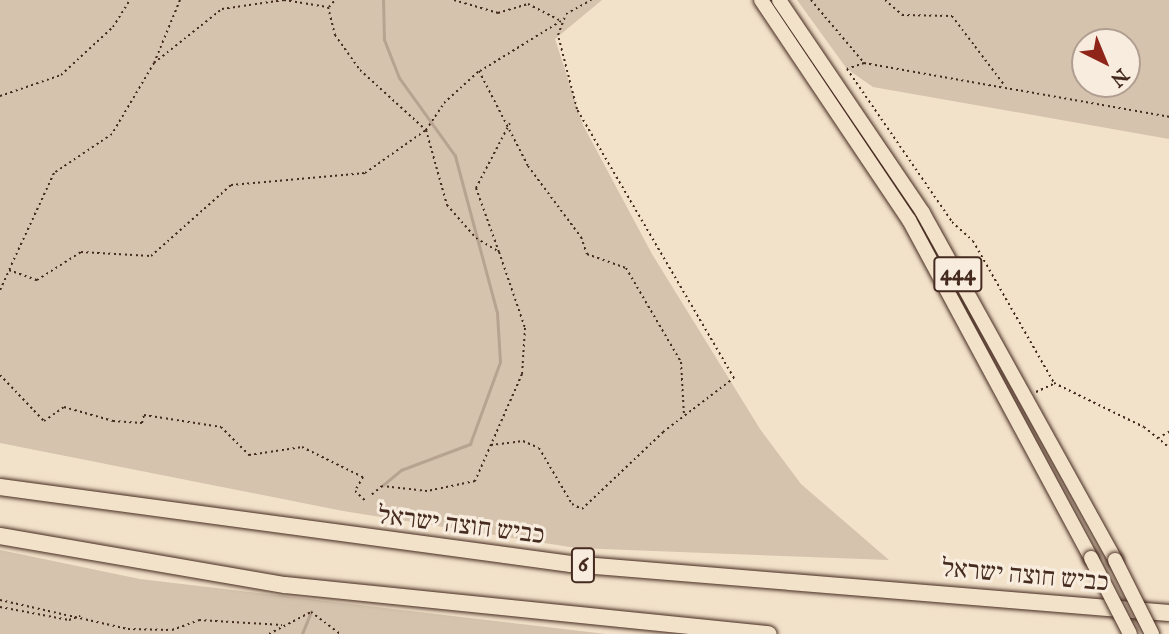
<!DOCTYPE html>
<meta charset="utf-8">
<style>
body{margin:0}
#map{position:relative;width:1169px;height:634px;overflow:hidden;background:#f3e2ca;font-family:"IM FELL English","Frank Ruhl Libre",serif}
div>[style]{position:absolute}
.green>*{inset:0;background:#d5c3ad}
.stream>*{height:2.5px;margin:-1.25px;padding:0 1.25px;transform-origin:1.25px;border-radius:1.25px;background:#b8a390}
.path>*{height:2px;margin-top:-1px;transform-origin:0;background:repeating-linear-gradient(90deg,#452a1f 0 2px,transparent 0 5.5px)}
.roads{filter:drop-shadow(0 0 2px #452a1f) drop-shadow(0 0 2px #452a1f)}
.primary>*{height:14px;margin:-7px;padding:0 7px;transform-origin:7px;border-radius:7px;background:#f3e2ca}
.highway>*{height:16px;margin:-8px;padding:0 8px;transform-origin:8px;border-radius:8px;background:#f3e2ca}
.bridges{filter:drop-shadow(0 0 2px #452a1f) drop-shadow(0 0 2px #452a1f)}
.primary-bridge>*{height:14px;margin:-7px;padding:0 7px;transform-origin:7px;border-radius:7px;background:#f3e2ca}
span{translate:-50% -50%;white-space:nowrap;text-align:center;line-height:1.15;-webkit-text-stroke:6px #f7ecdd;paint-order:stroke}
.shield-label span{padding:2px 5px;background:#f7ecdd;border:2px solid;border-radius:5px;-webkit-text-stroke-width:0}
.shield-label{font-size:24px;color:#452a1f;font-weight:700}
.street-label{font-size:26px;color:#452a1f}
.north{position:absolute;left:1071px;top:28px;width:70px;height:70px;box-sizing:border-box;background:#f7ecdd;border:2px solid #b09e91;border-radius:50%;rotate:137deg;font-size:19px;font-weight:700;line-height:28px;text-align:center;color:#452a1f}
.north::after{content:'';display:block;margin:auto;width:24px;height:32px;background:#8f2418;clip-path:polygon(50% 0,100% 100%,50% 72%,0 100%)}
</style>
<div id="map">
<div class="green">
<div style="clip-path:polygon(0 0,602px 0,555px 39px,583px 125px,652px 254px,760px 429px,801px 484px,889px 560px,576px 548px,343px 511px,0 443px)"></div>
<div style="clip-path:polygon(evenodd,797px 0,1169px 0,1169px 139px,873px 87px,847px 69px,797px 0,1085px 42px,1127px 42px,1127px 84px,1085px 84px,1085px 42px)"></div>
<div style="clip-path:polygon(0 550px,140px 579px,606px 634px,0 634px)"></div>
</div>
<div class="stream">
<div style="left:382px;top:486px;width:25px;rotate:-40deg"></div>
<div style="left:401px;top:470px;width:74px;rotate:-20.6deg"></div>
<div style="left:470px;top:444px;width:87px;rotate:-69.9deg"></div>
<div style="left:500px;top:362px;width:49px;rotate:-93.5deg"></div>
<div style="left:497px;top:313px;width:163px;rotate:-105deg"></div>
<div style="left:455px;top:156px;width:96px;rotate:-125.7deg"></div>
<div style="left:399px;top:78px;width:41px;rotate:-111.5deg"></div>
<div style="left:384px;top:40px;width:40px;rotate:-91.4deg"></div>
<div style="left:302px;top:634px;width:24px;rotate:-68deg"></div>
</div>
<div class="path">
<div style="left:180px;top:0;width:68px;rotate:112.4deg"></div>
<div style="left:154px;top:63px;width:87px;rotate:-38.5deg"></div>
<div style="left:222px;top:9px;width:63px;rotate:-8.3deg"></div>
<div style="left:284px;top:0;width:44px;rotate:9.2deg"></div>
<div style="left:454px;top:0;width:46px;rotate:16.5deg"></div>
<div style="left:498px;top:13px;width:31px;rotate:-17deg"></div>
<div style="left:528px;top:4px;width:37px;rotate:27deg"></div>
<div style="left:561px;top:21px;width:95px;rotate:148.3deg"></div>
<div style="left:811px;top:0;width:82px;rotate:49.9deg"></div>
<div style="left:864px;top:63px;width:310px;rotate:10deg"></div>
<div style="left:885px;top:0;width:23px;rotate:41deg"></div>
<div style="left:902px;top:15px;width:50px;rotate:1.1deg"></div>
<div style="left:952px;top:16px;width:88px;rotate:52.9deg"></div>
<div style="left:328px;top:7px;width:29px;rotate:76deg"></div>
<div style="left:335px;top:35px;width:43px;rotate:54.5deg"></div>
<div style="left:360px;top:70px;width:89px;rotate:42.3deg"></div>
<div style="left:426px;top:130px;width:78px;rotate:74.4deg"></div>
<div style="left:447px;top:205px;width:44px;rotate:48.7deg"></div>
<div style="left:476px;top:238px;width:27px;rotate:31deg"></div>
<div style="left:499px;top:252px;width:80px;rotate:71.1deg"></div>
<div style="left:525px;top:328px;width:46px;rotate:93.7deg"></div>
<div style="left:522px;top:374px;width:117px;rotate:113.7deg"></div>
<div style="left:475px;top:481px;width:49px;rotate:168.2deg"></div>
<div style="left:427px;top:491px;width:45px;rotate:-173.7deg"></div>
<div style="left:382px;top:486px;width:16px;rotate:140deg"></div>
<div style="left:329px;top:7px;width:9px;rotate:-49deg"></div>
<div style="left:154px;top:63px;width:82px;rotate:120.6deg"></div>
<div style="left:112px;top:134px;width:70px;rotate:146.1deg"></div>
<div style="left:54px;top:173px;width:107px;rotate:114.9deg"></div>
<div style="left:9px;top:270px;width:30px;rotate:20deg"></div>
<div style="left:37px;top:280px;width:52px;rotate:-32.5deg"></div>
<div style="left:81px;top:252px;width:70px;rotate:3.3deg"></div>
<div style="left:151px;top:256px;width:107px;rotate:-41.6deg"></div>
<div style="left:231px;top:185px;width:135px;rotate:-5.1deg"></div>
<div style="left:365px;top:173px;width:75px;rotate:-35.2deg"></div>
<div style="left:426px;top:130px;width:32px;rotate:-56deg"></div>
<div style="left:444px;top:103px;width:47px;rotate:-42.4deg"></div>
<div style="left:479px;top:71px;width:107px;rotate:62.7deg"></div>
<div style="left:528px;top:166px;width:89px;rotate:53.3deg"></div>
<div style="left:581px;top:237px;width:18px;rotate:71deg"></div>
<div style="left:587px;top:254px;width:41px;rotate:19.7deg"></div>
<div style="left:626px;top:268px;width:109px;rotate:59.7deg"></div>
<div style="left:681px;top:362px;width:54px;rotate:86.8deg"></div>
<div style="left:864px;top:63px;width:18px;rotate:161deg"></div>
<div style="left:847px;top:69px;width:186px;rotate:55.5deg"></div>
<div style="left:952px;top:222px;width:28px;rotate:42deg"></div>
<div style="left:973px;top:241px;width:163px;rotate:60.3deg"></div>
<div style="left:1054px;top:383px;width:100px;rotate:26.1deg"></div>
<div style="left:1144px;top:427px;width:32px;rotate:39deg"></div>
<div style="left:0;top:96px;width:65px;rotate:-19deg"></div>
<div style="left:61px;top:75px;width:71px;rotate:-42.7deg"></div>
<div style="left:113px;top:27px;width:32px;rotate:-58deg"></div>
<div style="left:499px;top:252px;width:68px;rotate:-109.8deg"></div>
<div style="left:476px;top:188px;width:73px;rotate:-62.4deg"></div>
<div style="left:0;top:290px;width:21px;rotate:-65deg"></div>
<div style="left:0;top:375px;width:64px;rotate:46.3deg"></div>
<div style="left:44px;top:421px;width:24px;rotate:-35deg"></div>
<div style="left:64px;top:407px;width:51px;rotate:15.9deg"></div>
<div style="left:113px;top:421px;width:29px;rotate:4deg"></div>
<div style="left:142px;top:423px;width:8px;rotate:-76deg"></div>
<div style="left:144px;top:415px;width:78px;rotate:8.9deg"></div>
<div style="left:221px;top:427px;width:40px;rotate:45deg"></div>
<div style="left:249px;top:455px;width:54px;rotate:-8.6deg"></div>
<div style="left:302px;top:447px;width:68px;rotate:26.2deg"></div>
<div style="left:363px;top:477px;width:16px;rotate:120deg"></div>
<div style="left:355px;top:491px;width:16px;rotate:43deg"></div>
<div style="left:1036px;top:392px;width:19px;rotate:-25deg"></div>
<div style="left:1158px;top:438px;width:13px;rotate:-29deg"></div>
<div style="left:491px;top:445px;width:32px;rotate:-7deg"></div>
<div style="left:523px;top:441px;width:17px;rotate:24deg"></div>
<div style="left:539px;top:448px;width:65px;rotate:59.5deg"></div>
<div style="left:572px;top:504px;width:11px;rotate:27deg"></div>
<div style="left:582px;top:509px;width:112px;rotate:-43.5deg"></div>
<div style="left:663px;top:432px;width:89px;rotate:-37.3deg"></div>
<div style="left:734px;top:378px;width:311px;rotate:-120.3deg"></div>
<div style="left:577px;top:109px;width:76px;rotate:-104.4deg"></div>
<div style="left:558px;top:35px;width:22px;rotate:-69deg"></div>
<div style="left:566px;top:14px;width:29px;rotate:-29deg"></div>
<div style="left:0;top:600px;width:131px;rotate:12.8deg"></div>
<div style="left:128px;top:629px;width:44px;rotate:1.3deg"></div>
<div style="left:172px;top:630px;width:29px;rotate:-20deg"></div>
<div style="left:199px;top:620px;width:83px;rotate:3.4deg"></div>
<div style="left:0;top:607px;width:70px;rotate:10.7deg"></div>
<div style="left:69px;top:620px;width:12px;rotate:-20deg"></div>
<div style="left:269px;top:634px;width:47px;rotate:-27.6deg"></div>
<div style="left:311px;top:612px;width:36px;rotate:37deg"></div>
</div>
<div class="roads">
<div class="primary">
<div style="left:761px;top:0;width:265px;rotate:56.1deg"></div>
<div style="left:909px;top:220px;width:384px;rotate:61.7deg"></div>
<div style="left:779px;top:0;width:257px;rotate:55.9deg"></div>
<div style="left:923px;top:213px;width:397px;rotate:61deg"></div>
</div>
<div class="highway">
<div style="left:0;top:487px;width:576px;rotate:7.68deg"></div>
<div style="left:571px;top:564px;width:600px;rotate:4.68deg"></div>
<div style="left:0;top:536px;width:289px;rotate:9.8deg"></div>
<div style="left:285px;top:585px;width:486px;rotate:5.8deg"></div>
</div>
</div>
<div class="bridges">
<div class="primary-bridge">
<div style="left:1091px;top:558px;width:85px;rotate:62.8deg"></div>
<div style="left:1115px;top:560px;width:83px;rotate:63.4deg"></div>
</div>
</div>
<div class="shield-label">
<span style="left:958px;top:274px">444</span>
<span style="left:583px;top:565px">6</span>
</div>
<div class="street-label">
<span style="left:461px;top:526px;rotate:7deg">כביש חוצה ישראל</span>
<span style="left:1025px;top:576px;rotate:5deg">כביש חוצה ישראל</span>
</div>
<div class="north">N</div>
</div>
